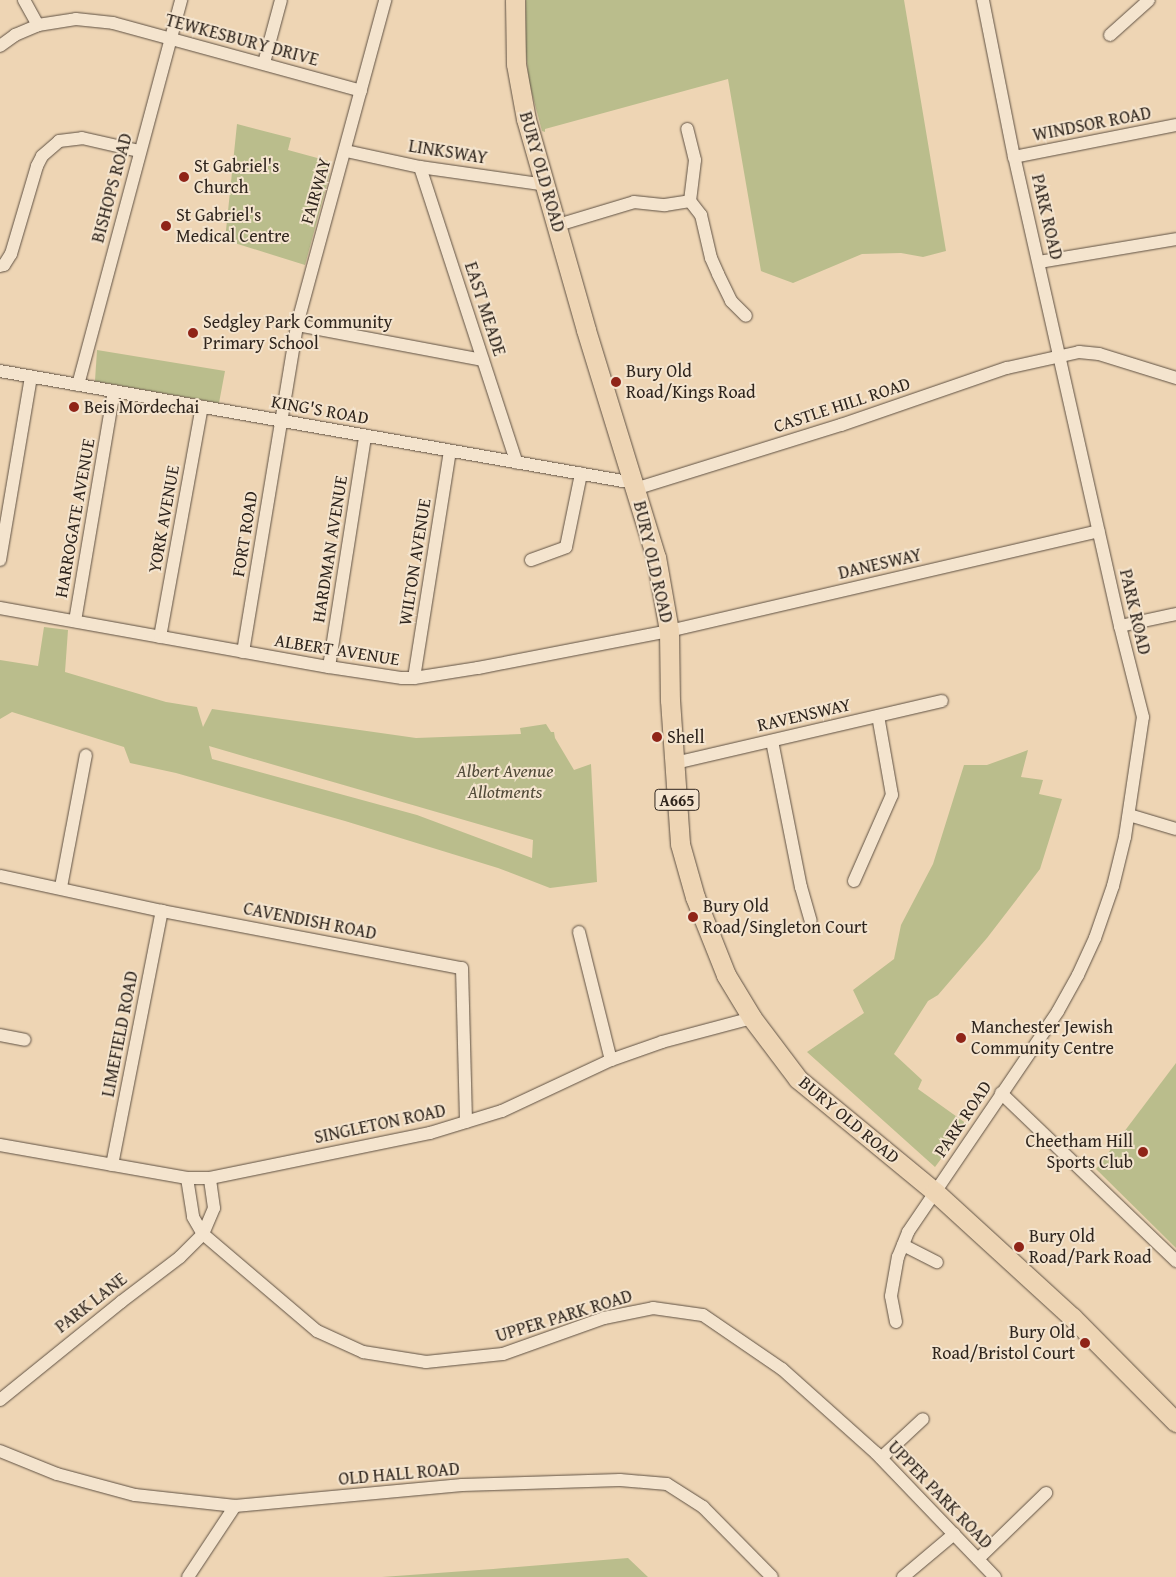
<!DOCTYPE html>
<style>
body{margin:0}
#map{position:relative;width:1176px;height:1577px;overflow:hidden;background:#eed5b4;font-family:"Gentium Book Plus",serif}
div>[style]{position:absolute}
.green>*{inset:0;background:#babd8c}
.roads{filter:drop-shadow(0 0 1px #5f5143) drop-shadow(0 0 1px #5f5143)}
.minor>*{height:12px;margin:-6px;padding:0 6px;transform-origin:6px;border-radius:6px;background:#f4e4ce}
.primary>*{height:19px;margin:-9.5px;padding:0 9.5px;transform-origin:9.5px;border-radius:9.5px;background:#eed5b4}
.dots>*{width:14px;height:14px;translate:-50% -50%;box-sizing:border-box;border:2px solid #f4e4ce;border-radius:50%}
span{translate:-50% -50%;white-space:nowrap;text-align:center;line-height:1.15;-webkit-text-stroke:4px #f4e4ce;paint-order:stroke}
.shield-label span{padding:1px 4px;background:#f4e4ce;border:1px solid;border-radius:4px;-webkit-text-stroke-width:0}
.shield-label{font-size:16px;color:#2f251d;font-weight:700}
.street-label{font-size:18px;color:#2f251d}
.poi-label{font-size:18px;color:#2f251d}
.left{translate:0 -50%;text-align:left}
.right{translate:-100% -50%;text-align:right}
.park-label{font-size:18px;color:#524b39;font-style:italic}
</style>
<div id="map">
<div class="green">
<div style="clip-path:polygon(526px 0,904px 0,946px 251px,923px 257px,901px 253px,862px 254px,793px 283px,761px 271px,728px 79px,545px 129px,545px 132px,542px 131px,529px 82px,525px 42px)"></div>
<div style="clip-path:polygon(237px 124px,291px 138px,288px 150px,332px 162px,331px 165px,316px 174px,314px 182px,330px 173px,305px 265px,225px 240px)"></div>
<div style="clip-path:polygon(97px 350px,225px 371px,219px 403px,95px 381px)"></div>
<div style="clip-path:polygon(evenodd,44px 627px,68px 630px,65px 672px,166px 702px,197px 707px,203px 727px,212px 709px,416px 738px,521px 734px,520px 728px,546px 724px,551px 732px,554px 732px,555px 738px,574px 770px,591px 764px,597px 882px,550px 888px,498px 868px,345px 821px,176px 773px,130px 763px,124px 747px,12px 712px,0 719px,0 660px,38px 666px,44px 627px,209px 746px,533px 840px,532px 858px,417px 815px,212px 759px,209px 746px)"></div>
<div style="clip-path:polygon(1028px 750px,1021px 777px,1043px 780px,1039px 794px,1062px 799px,1040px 869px,987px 938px,938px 995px,928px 1001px,894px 1054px,922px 1080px,918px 1089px,967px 1124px,935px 1167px,807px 1052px,864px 1013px,853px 990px,894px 959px,901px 925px,933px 864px,964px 765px,987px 765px)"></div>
<div style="clip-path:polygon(1176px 1063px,1176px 1248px,1096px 1169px)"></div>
<div style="clip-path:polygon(628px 1558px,648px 1577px,382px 1577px,493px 1569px)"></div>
</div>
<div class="roads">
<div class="minor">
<div style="left:24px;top:0;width:29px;rotate:61deg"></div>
<div style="left:1110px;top:35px;width:52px;rotate:-41.9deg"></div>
<div style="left:0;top:46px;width:19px;rotate:-36deg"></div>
<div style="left:15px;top:35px;width:25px;rotate:-23deg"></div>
<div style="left:38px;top:25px;width:38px;rotate:-9deg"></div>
<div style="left:76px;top:19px;width:37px;rotate:6deg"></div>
<div style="left:113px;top:23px;width:257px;rotate:15.3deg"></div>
<div style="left:264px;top:63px;width:65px;rotate:-74.9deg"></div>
<div style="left:346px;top:151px;width:76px;rotate:12.2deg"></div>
<div style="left:420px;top:167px;width:127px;rotate:8.1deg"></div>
<div style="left:1014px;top:157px;width:165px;rotate:-11.2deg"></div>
<div style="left:420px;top:167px;width:311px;rotate:71.9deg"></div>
<div style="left:690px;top:201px;width:18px;rotate:52deg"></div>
<div style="left:701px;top:215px;width:44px;rotate:76.9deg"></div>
<div style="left:711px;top:258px;width:17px;rotate:66deg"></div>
<div style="left:718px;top:274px;width:30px;rotate:64deg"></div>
<div style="left:731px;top:301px;width:21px;rotate:45deg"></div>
<div style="left:558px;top:225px;width:79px;rotate:-16.8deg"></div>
<div style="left:634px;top:202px;width:31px;rotate:6deg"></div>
<div style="left:665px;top:205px;width:25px;rotate:-9deg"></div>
<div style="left:690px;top:201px;width:41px;rotate:-83deg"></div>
<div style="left:695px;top:160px;width:32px;rotate:-104deg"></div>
<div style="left:1039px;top:262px;width:139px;rotate:-9.5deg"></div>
<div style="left:0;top:266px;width:4px;rotate:-14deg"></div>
<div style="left:4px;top:265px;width:13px;rotate:-58deg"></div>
<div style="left:11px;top:254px;width:92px;rotate:-73.5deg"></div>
<div style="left:37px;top:166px;width:11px;rotate:-63deg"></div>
<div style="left:42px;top:156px;width:23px;rotate:-41deg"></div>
<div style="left:59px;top:141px;width:23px;rotate:-7deg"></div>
<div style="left:82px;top:138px;width:58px;rotate:12.8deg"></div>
<div style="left:297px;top:325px;width:189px;rotate:10.7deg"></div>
<div style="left:0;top:371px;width:644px;rotate:10.02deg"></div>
<div style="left:78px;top:385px;width:399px;rotate:-75deg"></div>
<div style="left:635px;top:489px;width:216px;rotate:-17.3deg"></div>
<div style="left:841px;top:425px;width:176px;rotate:-19deg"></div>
<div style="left:1007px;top:368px;width:74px;rotate:-12.5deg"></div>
<div style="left:1079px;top:352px;width:20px;rotate:6deg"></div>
<div style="left:1099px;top:354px;width:81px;rotate:17.3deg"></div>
<div style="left:0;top:560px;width:186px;rotate:-80.4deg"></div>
<div style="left:531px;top:560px;width:37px;rotate:-20deg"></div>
<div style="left:566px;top:547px;width:75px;rotate:-78.4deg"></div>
<div style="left:0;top:608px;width:334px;rotate:10.2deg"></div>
<div style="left:329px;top:667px;width:74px;rotate:8.6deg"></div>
<div style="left:402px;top:678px;width:12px"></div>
<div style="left:414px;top:678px;width:65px;rotate:-8.9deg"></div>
<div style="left:478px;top:668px;width:195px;rotate:-11deg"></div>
<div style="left:669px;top:631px;width:441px;rotate:-13.1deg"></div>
<div style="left:75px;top:621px;width:233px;rotate:-80.4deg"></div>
<div style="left:1120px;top:626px;width:57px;rotate:-12.1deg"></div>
<div style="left:160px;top:637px;width:234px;rotate:-79.7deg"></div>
<div style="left:243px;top:652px;width:331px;rotate:-80.6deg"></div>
<div style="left:297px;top:325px;width:337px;rotate:-74.8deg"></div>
<div style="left:329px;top:667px;width:234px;rotate:-81.1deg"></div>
<div style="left:414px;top:678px;width:230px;rotate:-81deg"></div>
<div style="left:772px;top:741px;width:149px;rotate:78.8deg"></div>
<div style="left:801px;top:887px;width:35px;rotate:74deg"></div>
<div style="left:675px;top:763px;width:274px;rotate:-13.1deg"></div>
<div style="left:1129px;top:815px;width:49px;rotate:16.6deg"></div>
<div style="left:0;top:876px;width:166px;rotate:12.2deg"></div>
<div style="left:162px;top:911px;width:305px;rotate:10.8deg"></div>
<div style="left:462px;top:968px;width:154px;rotate:88.5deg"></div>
<div style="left:854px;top:881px;width:94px;rotate:-66.2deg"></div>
<div style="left:892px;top:795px;width:80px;rotate:-100deg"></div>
<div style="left:61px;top:887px;width:134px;rotate:-79.3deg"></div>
<div style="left:579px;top:932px;width:132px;rotate:76deg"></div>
<div style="left:0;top:1035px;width:25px;rotate:11deg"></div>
<div style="left:1001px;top:1093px;width:243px;rotate:43.8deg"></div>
<div style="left:0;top:1145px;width:190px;rotate:10deg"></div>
<div style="left:187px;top:1178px;width:23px"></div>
<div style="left:210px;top:1178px;width:225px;rotate:-11.6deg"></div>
<div style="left:430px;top:1133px;width:75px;rotate:-17deg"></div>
<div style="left:502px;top:1111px;width:120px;rotate:-25.1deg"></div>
<div style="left:611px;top:1060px;width:54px;rotate:-19.4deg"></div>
<div style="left:662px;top:1042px;width:93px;rotate:-14.9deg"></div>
<div style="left:112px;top:1165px;width:259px;rotate:-78.9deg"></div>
<div style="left:187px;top:1178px;width:39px;rotate:81deg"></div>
<div style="left:193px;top:1217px;width:20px;rotate:60deg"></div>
<div style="left:203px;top:1234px;width:150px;rotate:40.4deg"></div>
<div style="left:317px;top:1331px;width:51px;rotate:24.5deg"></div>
<div style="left:363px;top:1352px;width:64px;rotate:9deg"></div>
<div style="left:426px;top:1362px;width:77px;rotate:-5.9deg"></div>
<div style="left:503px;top:1354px;width:107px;rotate:-19.6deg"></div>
<div style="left:604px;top:1318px;width:50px;rotate:-11.5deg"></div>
<div style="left:653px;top:1308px;width:50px;rotate:8deg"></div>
<div style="left:703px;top:1315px;width:96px;rotate:34.4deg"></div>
<div style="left:782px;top:1369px;width:126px;rotate:41.8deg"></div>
<div style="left:876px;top:1453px;width:172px;rotate:46.2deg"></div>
<div style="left:903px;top:1245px;width:38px;rotate:27deg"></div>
<div style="left:896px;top:1322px;width:26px;rotate:-101deg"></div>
<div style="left:891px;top:1296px;width:40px;rotate:-80deg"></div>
<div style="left:898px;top:1257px;width:27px;rotate:-68deg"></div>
<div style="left:908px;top:1232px;width:267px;rotate:-55.8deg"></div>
<div style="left:1058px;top:1011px;width:41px;rotate:-60.9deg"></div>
<div style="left:1078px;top:975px;width:41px;rotate:-65.3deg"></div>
<div style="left:1095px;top:938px;width:55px;rotate:-70.9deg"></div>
<div style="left:1113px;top:886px;width:50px;rotate:-76.2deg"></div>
<div style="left:1125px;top:837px;width:121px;rotate:-81.5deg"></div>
<div style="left:1143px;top:717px;width:94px;rotate:-104.2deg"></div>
<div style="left:1120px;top:626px;width:481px;rotate:-102.7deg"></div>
<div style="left:1014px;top:157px;width:160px;rotate:-101.2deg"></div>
<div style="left:0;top:1400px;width:156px;rotate:-39deg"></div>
<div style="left:121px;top:1302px;width:74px;rotate:-37.3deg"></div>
<div style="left:180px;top:1257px;width:33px;rotate:-45deg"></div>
<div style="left:203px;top:1234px;width:28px;rotate:-67deg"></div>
<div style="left:214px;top:1208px;width:30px;rotate:-98deg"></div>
<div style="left:0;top:1451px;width:61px;rotate:22deg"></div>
<div style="left:57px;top:1474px;width:81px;rotate:15.1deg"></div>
<div style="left:135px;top:1495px;width:101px;rotate:6.3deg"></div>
<div style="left:235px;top:1506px;width:228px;rotate:-5.3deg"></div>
<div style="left:462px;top:1485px;width:158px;rotate:-1.8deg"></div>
<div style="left:620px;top:1480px;width:47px;rotate:4.9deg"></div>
<div style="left:667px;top:1484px;width:43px;rotate:32.6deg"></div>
<div style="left:703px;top:1507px;width:98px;rotate:45.4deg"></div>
<div style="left:881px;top:1458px;width:57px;rotate:-42.9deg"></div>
<div style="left:978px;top:1559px;width:95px;rotate:-44.1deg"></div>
<div style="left:188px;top:1577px;width:85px;rotate:-56.5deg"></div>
<div style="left:903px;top:1577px;width:67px;rotate:-40.1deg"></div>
</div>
<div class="primary">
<div style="left:515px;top:0;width:64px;rotate:89.1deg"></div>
<div style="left:516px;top:64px;width:56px;rotate:79.7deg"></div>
<div style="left:526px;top:119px;width:219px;rotate:74.1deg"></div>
<div style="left:586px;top:330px;width:238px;rotate:72.9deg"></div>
<div style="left:656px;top:557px;width:75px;rotate:80deg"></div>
<div style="left:669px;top:631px;width:69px;rotate:89.2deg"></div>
<div style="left:670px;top:700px;width:144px;rotate:86deg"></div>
<div style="left:680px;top:844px;width:55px;rotate:74.2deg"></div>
<div style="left:695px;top:897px;width:84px;rotate:68.3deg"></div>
<div style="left:726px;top:975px;width:50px;rotate:58.8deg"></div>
<div style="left:752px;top:1018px;width:76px;rotate:53deg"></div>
<div style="left:798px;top:1079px;width:178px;rotate:39.5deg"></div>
<div style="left:935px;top:1192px;width:185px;rotate:42.4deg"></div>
<div style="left:1072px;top:1317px;width:148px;rotate:45.3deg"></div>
</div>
</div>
<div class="dots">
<div style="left:184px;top:177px;background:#8f2418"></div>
<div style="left:166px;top:226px;background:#8f2418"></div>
<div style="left:193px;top:333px;background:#8f2418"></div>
<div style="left:616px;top:382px;background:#8f2418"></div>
<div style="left:74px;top:407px;background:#8f2418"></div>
<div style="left:657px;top:737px;background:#8f2418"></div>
<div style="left:693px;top:917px;background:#8f2418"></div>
<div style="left:961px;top:1038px;background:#8f2418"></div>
<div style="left:1143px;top:1152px;background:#8f2418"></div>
<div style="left:1019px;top:1247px;background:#8f2418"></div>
<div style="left:1085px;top:1343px;background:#8f2418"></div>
</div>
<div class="shield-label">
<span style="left:677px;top:800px">A665</span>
</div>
<div class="street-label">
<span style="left:242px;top:40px;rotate:15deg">TEWKESBURY DRIVE</span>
<span style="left:1092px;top:124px;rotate:-11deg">WINDSOR ROAD</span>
<span style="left:448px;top:152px;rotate:9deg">LINKSWAY</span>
<span style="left:542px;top:172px;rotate:74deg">BURY OLD ROAD</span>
<span style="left:112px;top:188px;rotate:-75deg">BISHOPS ROAD</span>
<span style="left:316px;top:191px;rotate:-74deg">FAIRWAY</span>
<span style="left:1047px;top:217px;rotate:77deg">PARK ROAD</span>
<span style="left:485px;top:309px;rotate:72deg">EAST MEADE</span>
<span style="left:842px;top:405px;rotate:-18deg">CASTLE HILL ROAD</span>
<span style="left:320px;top:410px;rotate:10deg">KING'S ROAD</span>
<span style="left:75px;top:518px;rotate:-80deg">HARROGATE AVENUE</span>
<span style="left:164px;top:519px;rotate:-80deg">YORK AVENUE</span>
<span style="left:245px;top:534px;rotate:-81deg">FORT ROAD</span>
<span style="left:330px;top:549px;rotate:-81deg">HARDMAN AVENUE</span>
<span style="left:415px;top:562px;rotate:-81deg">WILTON AVENUE</span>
<span style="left:653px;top:562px;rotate:77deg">BURY OLD ROAD</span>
<span style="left:880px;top:564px;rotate:-13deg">DANESWAY</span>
<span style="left:1135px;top:612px;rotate:77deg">PARK ROAD</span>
<span style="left:337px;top:650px;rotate:9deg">ALBERT AVENUE</span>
<span style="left:804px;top:715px;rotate:-13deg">RAVENSWAY</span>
<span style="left:310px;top:921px;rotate:11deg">CAVENDISH ROAD</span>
<span style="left:120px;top:1034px;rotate:-79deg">LIMEFIELD ROAD</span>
<span style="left:963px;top:1119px;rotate:-56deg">PARK ROAD</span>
<span style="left:849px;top:1120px;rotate:40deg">BURY OLD ROAD</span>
<span style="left:380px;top:1124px;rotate:-12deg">SINGLETON ROAD</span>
<span style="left:91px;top:1303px;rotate:-38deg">PARK LANE</span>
<span style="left:564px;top:1316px;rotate:-17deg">UPPER PARK ROAD</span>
<span style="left:399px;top:1474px;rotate:-5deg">OLD HALL ROAD</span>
<span style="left:940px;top:1495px;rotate:46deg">UPPER PARK ROAD</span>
</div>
<div class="poi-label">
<span class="left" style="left:194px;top:177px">St Gabriel's<br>Church</span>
<span class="left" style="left:176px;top:226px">St Gabriel's<br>Medical Centre</span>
<span class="left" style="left:203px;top:333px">Sedgley Park Community<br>Primary School</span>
<span class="left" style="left:626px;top:382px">Bury Old<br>Road/Kings Road</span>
<span class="left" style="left:84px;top:407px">Beis Mordechai</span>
<span class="left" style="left:667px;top:737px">Shell</span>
<span class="left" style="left:703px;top:917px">Bury Old<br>Road/Singleton Court</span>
<span class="left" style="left:971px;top:1038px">Manchester Jewish<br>Community Centre</span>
<span class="right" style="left:1133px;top:1152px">Cheetham Hill<br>Sports Club</span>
<span class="left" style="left:1029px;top:1247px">Bury Old<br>Road/Park Road</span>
<span class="right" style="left:1075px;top:1343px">Bury Old<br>Road/Bristol Court</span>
</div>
<div class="park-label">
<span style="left:505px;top:782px">Albert Avenue<br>Allotments</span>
</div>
</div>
